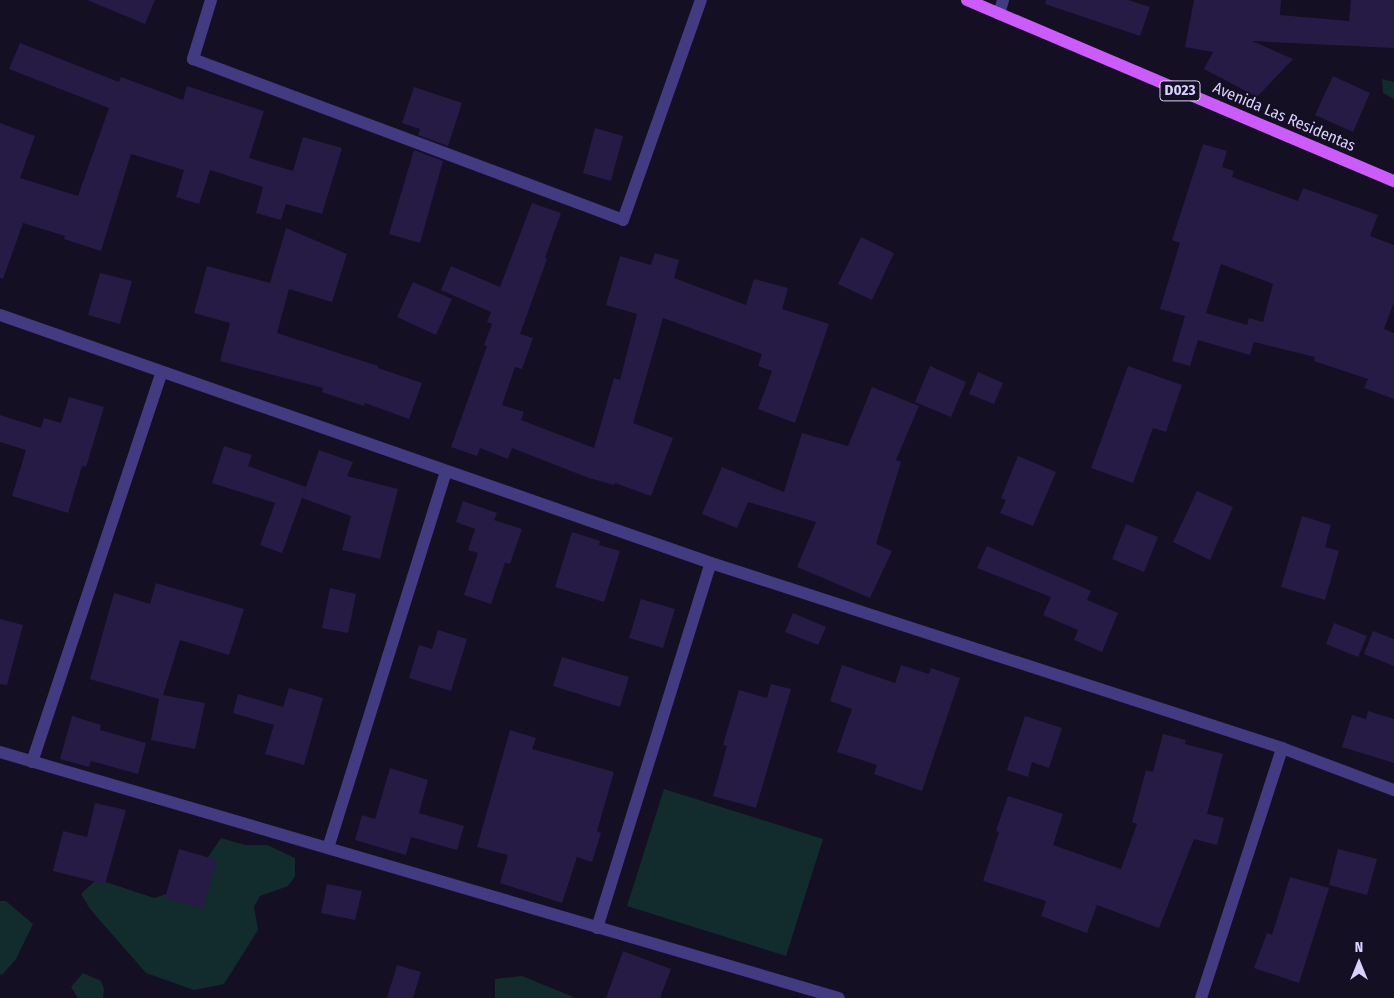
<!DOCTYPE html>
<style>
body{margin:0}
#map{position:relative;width:1394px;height:998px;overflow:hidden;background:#140f23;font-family:"Fira Sans Condensed",sans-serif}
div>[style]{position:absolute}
.green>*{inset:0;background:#122c2d}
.building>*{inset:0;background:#261b44}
.minor>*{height:12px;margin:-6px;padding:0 6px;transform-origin:6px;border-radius:6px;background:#433b81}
.major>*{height:12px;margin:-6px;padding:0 6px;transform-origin:6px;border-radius:6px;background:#cb5bfb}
span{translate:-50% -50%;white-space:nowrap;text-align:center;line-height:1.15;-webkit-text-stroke:4px #140f23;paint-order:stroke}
.shield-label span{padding:1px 4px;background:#140f23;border:1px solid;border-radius:4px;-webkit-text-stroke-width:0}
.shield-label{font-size:15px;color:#dad2fe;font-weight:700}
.street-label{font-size:16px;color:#dad2fe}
.north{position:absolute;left:1334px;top:938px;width:50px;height:50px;-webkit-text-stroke:4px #140f23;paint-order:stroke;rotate:0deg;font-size:14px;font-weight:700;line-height:20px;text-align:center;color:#dad2fe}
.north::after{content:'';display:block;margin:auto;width:18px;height:22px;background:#dad2fe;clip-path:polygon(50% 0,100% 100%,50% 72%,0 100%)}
</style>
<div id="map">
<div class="green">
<div style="clip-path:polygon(1382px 79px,1394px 82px,1394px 99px,1383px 93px)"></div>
<div style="clip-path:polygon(664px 789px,823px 839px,786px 956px,627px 906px)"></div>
<div style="clip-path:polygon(221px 838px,245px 845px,267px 845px,295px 858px,295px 876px,288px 886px,260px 896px,254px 907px,258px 930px,224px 984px,194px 990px,146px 973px,90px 909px,81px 894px,97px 879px,154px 898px,188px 887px)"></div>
<div style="clip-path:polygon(0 901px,6px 901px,33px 924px,16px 959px,2px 975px,0 974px)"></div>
<div style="clip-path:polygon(83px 973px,101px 981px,104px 989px,103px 998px,78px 998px,71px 987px)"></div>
<div style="clip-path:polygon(522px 976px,576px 998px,495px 998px,495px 979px)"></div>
</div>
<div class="building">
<div style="clip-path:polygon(87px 0,155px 0,145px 24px)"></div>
<div style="clip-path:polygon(1046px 0,1128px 0,1150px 7px,1140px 36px,1045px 4px)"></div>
<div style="clip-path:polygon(1194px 0,1281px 0,1280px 15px,1349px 21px,1351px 0,1394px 0,1394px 48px,1252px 41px,1293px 59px,1257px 97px,1204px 69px,1213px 52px,1185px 47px)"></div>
<div style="clip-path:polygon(20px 43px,119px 82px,121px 77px,183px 100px,187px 86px,264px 111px,249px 158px,293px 171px,303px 137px,342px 148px,322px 214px,286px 204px,281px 220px,256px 213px,263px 187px,210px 170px,199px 204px,176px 197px,184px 170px,131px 154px,101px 251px,64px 239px,65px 236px,23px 223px,3px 279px,0 278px,0 123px,35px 136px,20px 178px,78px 196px,109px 108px,9px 69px)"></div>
<div style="clip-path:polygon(1333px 76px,1370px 93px,1353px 132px,1315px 115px)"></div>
<div style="clip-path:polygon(414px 87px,462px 103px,448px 146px,418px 135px,420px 129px,402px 123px)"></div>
<div style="clip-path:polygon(595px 128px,623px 136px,611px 181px,583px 173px)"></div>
<div style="clip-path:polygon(evenodd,1203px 144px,1227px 151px,1222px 167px,1234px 171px,1232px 177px,1298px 201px,1303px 188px,1378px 215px,1370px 236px,1394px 245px,1394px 302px,1384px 329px,1394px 333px,1394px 399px,1364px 388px,1368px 379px,1314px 361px,1315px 357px,1254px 342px,1250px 355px,1198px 340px,1190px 366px,1172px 361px,1185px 316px,1160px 309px,1180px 243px,1172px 240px,1203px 144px,1221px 264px,1273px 284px,1263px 322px,1249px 318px,1247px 325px,1206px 313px,1221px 264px)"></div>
<div style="clip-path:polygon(414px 150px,443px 161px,420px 243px,389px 234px)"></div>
<div style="clip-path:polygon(532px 203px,561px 213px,545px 258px,547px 259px,520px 334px,533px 338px,522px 369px,515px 367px,502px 405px,524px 412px,521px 420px,594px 448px,614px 378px,620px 380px,637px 314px,606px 305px,620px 256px,651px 265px,655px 253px,679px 260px,674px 278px,746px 305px,754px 279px,788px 288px,782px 309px,829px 324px,795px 423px,758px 409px,772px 371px,758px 366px,762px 354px,663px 318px,633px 423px,673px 438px,651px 496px,615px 483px,614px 485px,589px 478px,512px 448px,508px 459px,480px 448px,477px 456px,451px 447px,487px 346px,484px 345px,492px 324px,487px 322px,491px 312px,441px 290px,451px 266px,500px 287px)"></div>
<div style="clip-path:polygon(286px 228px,347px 254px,332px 302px,289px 289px,277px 333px,378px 366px,378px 368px,422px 383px,409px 419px,365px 403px,364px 406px,322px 392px,323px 388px,220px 361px,230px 323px,194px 313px,207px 266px,270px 283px)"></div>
<div style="clip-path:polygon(861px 237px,894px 253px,872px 300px,838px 284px)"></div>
<div style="clip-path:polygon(100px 273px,132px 281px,120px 324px,88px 315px)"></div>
<div style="clip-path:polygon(413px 282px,452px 299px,436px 335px,397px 317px)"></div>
<div style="clip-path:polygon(930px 366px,966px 382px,951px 417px,915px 402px)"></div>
<div style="clip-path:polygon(1128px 366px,1182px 385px,1166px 432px,1153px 428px,1133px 483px,1091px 468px)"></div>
<div style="clip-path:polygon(978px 372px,1003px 383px,994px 404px,969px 394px)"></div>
<div style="clip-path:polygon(872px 387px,919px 406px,896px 460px,901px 462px,876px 544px,892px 551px,870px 598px,797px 567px,816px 522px,748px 502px,737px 528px,702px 514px,722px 467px,784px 492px,802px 433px,848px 446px)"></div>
<div style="clip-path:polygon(69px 397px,104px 407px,86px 467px,82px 466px,68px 513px,12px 496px,26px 450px,0 442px,0 415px,41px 428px,44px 418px,61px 423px)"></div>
<div style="clip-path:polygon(224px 446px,252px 455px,248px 466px,306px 487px,282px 553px,260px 545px,275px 503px,212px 483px)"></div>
<div style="clip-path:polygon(319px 450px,353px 462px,347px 476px,398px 489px,380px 559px,342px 550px,351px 516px,302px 498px)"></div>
<div style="clip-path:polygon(1018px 456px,1056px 472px,1033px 526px,1000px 513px,1006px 500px,1001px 498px)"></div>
<div style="clip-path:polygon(1197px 491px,1233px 507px,1210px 560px,1173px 542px)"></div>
<div style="clip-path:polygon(463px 501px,497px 513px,494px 520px,522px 529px,510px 564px,505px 563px,491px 604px,464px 595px,478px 553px,468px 550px,475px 529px,456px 522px)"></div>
<div style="clip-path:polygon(1302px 516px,1331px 525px,1325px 547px,1339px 551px,1325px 600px,1281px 587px)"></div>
<div style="clip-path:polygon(1126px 524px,1158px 537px,1144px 572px,1112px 559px)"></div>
<div style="clip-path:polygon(572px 532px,600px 541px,599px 545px,620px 551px,604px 602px,555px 587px)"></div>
<div style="clip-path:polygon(987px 546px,1091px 591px,1087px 600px,1118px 613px,1102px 652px,1074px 640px,1078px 630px,1043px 615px,1051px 597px,977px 568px)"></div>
<div style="clip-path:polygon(156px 583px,244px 609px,229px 655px,180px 640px,163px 695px,205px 703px,195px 749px,151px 740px,159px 699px,90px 679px,114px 593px,150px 604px)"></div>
<div style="clip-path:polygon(330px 588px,356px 594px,348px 633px,322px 628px)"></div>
<div style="clip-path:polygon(641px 599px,675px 609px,663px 648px,629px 638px)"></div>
<div style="clip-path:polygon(793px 613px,826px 627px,818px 645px,785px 632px)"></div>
<div style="clip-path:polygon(0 619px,23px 625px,7px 685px,0 684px)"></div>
<div style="clip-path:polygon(1334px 623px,1367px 636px,1358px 657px,1326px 644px)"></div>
<div style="clip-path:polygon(438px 630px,467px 639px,451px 691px,409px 678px,419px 645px,432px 649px)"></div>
<div style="clip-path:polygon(1373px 631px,1394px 639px,1394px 666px,1364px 654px)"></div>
<div style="clip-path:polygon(562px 657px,629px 677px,620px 707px,553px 686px)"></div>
<div style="clip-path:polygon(842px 665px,895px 683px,901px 665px,929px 674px,931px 668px,960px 678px,922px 791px,874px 774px,877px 765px,837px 752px,852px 709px,830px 701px)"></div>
<div style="clip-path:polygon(771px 684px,791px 689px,756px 808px,713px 796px,727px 746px,723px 745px,739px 690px,767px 698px)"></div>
<div style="clip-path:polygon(289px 688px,323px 698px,304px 765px,265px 754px,274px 725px,233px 713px,238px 694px,283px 707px)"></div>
<div style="clip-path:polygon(1368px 711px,1394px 719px,1394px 763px,1342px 747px,1352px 715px,1366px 719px)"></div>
<div style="clip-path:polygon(72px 716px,101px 725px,100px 730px,146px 743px,138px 774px,91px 761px,89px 767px,60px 759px)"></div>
<div style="clip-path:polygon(1025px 716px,1062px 728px,1049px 768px,1032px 762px,1028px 777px,1007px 770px)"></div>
<div style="clip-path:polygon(510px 730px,536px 738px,532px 749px,614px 772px,597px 831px,601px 833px,592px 862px,577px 857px,562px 903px,500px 883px,508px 855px,477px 847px)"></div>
<div style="clip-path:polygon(1163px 734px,1186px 740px,1185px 744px,1223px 754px,1207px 814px,1224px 818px,1217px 845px,1194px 839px,1159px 928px,1097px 905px,1087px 933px,1041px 916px,1046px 901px,983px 881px,999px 832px,996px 831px,1008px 796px,1063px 814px,1053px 845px,1121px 869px,1137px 824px,1132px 822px,1146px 770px,1153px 772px)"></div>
<div style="clip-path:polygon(390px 768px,428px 780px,419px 813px,464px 826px,457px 850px,411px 837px,406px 855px,355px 840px,362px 815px,375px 819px)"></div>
<div style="clip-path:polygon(95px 803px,126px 810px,105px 884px,53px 871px,63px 831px,87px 837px)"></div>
<div style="clip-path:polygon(179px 849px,217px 860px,203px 908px,165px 898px)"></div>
<div style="clip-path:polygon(1338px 849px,1377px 859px,1367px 895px,1329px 885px)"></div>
<div style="clip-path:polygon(1290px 877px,1329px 888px,1299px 983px,1254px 968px,1267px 933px,1272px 935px)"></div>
<div style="clip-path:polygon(327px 884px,362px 891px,355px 920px,321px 913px)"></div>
<div style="clip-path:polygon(623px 951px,671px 969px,660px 998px,606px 998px)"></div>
<div style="clip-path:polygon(397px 965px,421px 972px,413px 998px,387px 998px)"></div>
</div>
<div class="minor">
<div style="left:211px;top:0;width:62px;rotate:107deg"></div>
<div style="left:193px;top:59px;width:459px;rotate:20.5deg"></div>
<div style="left:623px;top:220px;width:233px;rotate:-70.5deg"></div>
<div style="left:999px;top:14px;width:15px;rotate:-74deg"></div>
<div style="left:0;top:315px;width:753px;rotate:19.23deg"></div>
<div style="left:711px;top:563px;width:600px;rotate:17.95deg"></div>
<div style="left:1282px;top:748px;width:120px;rotate:20.6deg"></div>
<div style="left:0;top:752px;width:874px;rotate:16.34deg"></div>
<div style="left:32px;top:762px;width:411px;rotate:-71.6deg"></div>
<div style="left:328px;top:848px;width:395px;rotate:-72.6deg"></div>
<div style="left:597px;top:928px;width:382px;rotate:-72.7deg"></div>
<div style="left:1201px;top:998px;width:263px;rotate:-72deg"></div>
</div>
<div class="major">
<div style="left:967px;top:0;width:464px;rotate:23deg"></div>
</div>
<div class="shield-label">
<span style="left:1180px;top:91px">D023</span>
</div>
<div class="street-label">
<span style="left:1284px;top:117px;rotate:23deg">Avenida Las Residentas</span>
</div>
<div class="north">N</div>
</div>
